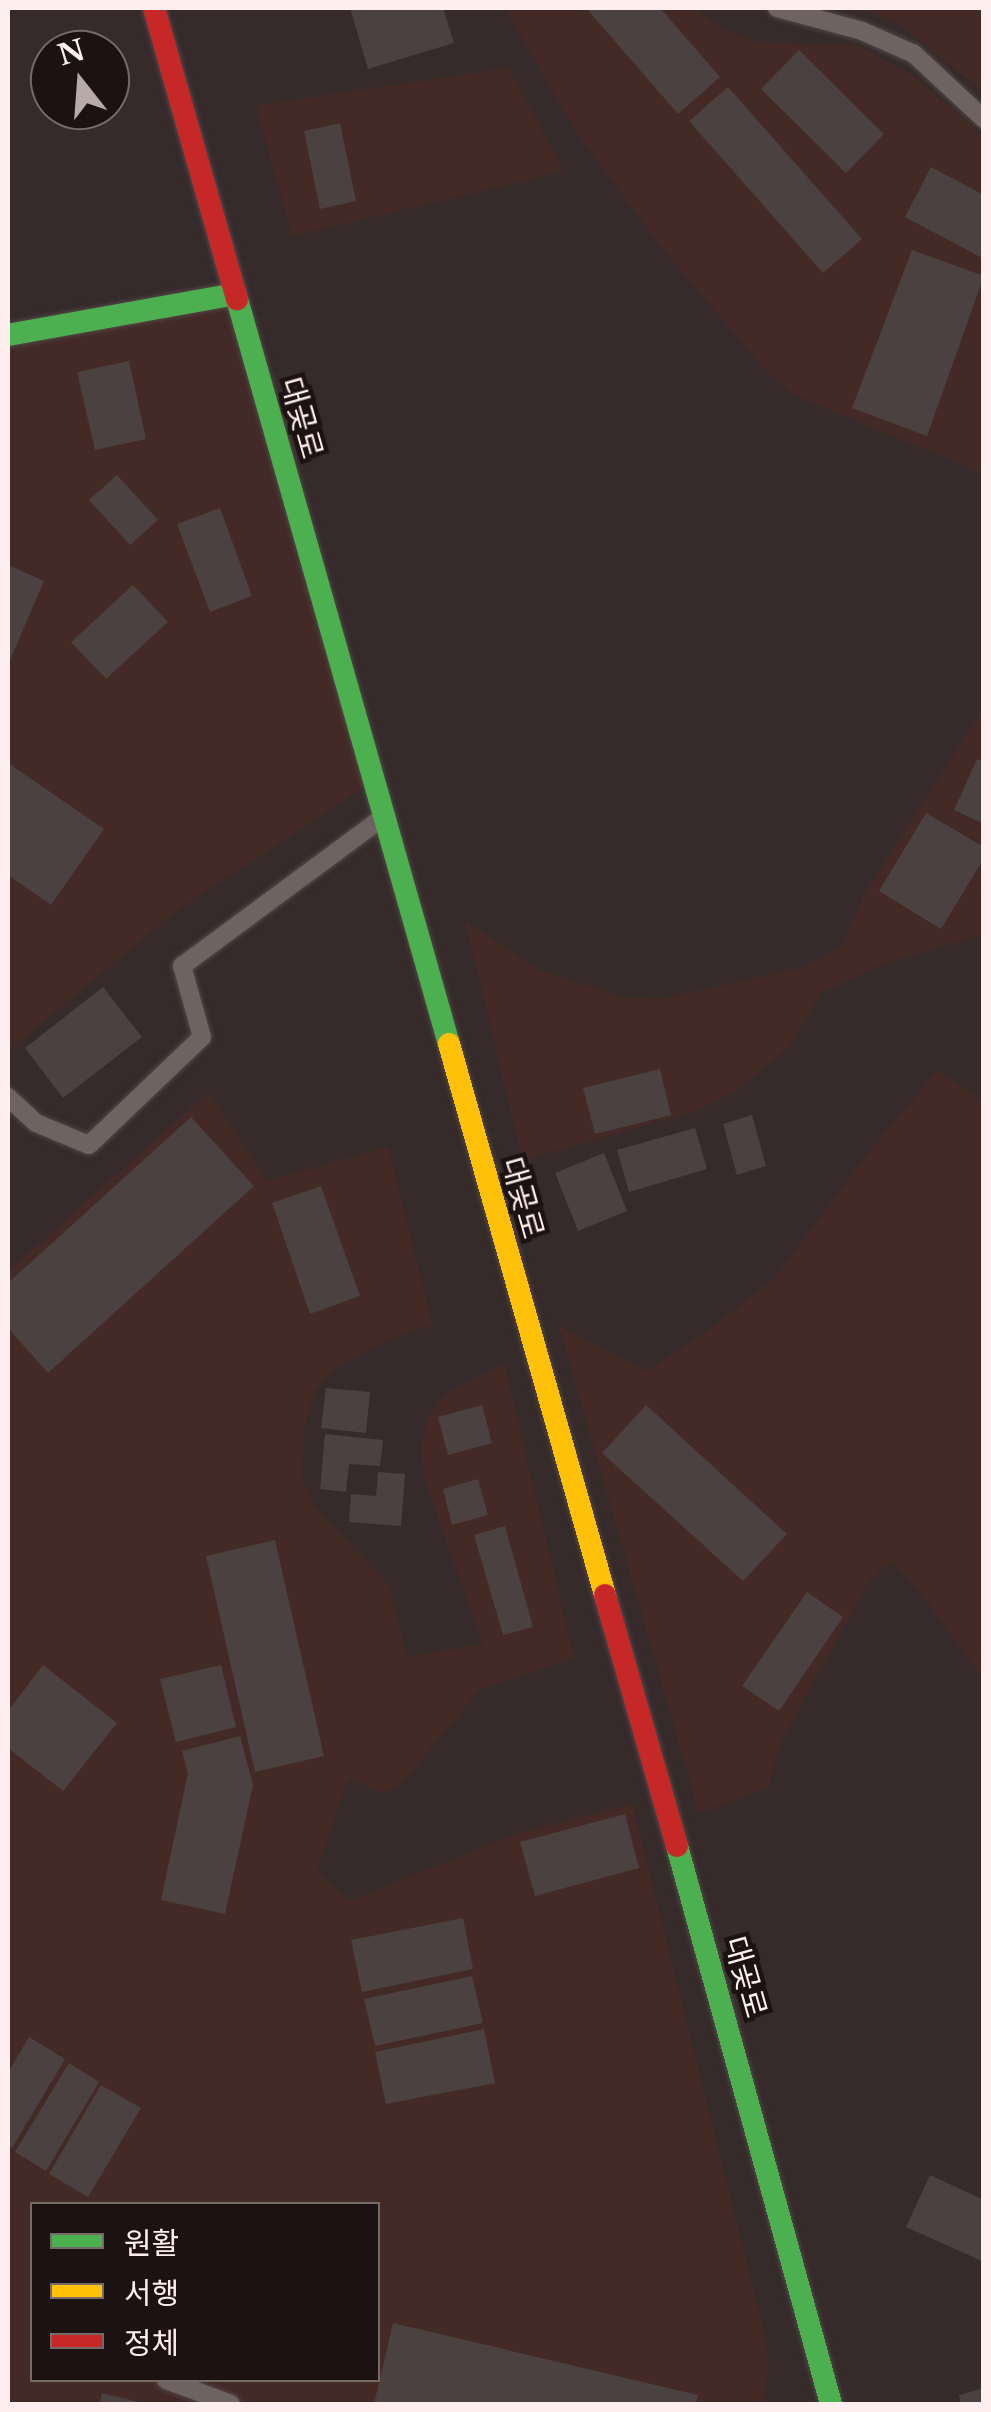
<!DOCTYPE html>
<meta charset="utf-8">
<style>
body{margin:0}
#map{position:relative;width:991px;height:2412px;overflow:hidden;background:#362b2a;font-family:"Libre Baskerville","Noto Sans KR",serif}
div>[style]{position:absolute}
.built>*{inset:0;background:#432a27}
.building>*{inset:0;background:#4a4140}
.roads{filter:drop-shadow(0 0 2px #514746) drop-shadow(0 0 2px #514746)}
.lane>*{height:18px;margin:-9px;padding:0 9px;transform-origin:9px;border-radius:9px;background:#6f6362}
.fast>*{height:22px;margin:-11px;padding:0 11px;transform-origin:11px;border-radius:11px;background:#4caf50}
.slow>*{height:22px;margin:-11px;padding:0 11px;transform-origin:11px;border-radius:11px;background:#ffc107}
.jam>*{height:22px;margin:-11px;padding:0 11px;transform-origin:11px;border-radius:11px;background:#c62828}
span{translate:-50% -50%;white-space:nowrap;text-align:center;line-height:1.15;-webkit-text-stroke:9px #1c1211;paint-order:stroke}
.street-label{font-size:30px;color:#feefee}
.frame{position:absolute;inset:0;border:10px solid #feefee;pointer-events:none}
.legend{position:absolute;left:30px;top:2202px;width:350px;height:180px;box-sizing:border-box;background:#1c1211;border:2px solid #766a69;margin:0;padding:12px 18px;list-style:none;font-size:30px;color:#feefee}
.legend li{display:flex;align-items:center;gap:20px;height:50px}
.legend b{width:50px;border:2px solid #766a69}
.north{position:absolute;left:30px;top:30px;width:100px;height:100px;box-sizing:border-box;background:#1c1211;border:2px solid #766a69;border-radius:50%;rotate:343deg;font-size:28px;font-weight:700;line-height:40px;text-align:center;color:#feefee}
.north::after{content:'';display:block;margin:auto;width:35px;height:45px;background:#b8aaa9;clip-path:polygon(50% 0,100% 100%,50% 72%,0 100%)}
</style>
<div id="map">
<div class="built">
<div style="clip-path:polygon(505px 8px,695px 8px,723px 30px,761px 43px,856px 45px,915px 77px,983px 136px,983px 473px,820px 406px,790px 392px,767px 372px,658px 243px,575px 130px)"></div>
<div style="clip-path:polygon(854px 8px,983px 8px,983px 91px,893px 20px)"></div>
<div style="clip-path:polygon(508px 68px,564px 171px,292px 236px,256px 106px)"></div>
<div style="clip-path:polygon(235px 294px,373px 781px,180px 908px,8px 1051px,8px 335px)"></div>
<div style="clip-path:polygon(983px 709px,983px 934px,879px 965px,821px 993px,787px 1049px,733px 1093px,699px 1110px,523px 1160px,465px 921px,538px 970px,626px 998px,661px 999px,806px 967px,843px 945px,863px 896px)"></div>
<div style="clip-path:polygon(937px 1071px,983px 1101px,983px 1679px,915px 1585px,890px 1562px,868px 1583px,781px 1741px,768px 1787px,699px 1813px,559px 1326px,647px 1371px,703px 1334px,775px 1278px,869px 1152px)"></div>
<div style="clip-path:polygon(evenodd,208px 1093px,267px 1181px,388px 1147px,432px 1325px,389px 1339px,333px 1369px,315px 1391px,305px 1424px,302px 1477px,314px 1507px,388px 1584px,407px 1657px,483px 1644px,425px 1481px,421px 1445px,428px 1416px,448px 1392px,504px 1364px,574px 1658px,480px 1689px,399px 1786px,383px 1793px,348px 1779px,317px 1872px,349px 1901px,519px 1833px,632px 1804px,765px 2338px,769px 2367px,763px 2404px,8px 2404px,8px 1271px,208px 1093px,32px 2204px,378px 2204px,378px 2380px,32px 2380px,32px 2204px)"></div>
</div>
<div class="building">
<div style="clip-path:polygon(350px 8px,443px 8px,454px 43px,368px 69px)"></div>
<div style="clip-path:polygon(586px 8px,660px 8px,720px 77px,678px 114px)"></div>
<div style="clip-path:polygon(799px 50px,884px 134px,846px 173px,761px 89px)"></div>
<div style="clip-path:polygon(728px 87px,862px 239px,823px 273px,689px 121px)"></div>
<div style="clip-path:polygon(340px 123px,356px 201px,320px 209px,304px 131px)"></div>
<div style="clip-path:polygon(931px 167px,984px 195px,984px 259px,905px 217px)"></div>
<div style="clip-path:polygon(912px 250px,984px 276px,927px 436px,852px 408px)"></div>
<div style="clip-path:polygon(129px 361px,146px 439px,95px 450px,77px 372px)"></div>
<div style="clip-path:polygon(117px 475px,158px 520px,130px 545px,89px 500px)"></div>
<div style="clip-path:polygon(220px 508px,252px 596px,210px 612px,177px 524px)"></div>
<div style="clip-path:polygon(8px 565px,44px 581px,8px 665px)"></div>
<div style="clip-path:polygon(133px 585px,168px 622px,106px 679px,71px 642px)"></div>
<div style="clip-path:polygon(977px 759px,984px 761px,984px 824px,954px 810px)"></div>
<div style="clip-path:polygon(8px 763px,104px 829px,51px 905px,8px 875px)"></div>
<div style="clip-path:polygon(926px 813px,984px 847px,984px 858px,941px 929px,879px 891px)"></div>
<div style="clip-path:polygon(103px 987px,142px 1037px,63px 1098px,25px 1048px)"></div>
<div style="clip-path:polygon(660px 1069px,671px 1115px,595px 1134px,583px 1088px)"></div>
<div style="clip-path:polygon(752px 1115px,766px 1166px,737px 1175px,723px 1124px)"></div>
<div style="clip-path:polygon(191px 1117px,254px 1186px,48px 1373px,8px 1328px,8px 1283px)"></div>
<div style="clip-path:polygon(695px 1128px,707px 1169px,629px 1192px,617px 1150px)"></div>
<div style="clip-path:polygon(604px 1153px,627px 1211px,578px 1231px,555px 1173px)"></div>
<div style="clip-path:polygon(321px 1186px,360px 1296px,310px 1314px,272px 1203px)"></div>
<div style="clip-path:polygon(326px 1388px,370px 1392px,366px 1433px,321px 1428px)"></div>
<div style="clip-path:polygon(482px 1405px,492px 1443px,448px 1455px,438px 1417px)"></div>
<div style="clip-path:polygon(646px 1405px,787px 1534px,743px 1581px,602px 1453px)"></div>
<div style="clip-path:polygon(325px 1434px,383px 1440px,380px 1466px,349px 1464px,346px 1492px,320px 1489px)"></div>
<div style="clip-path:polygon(378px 1472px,405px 1474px,401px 1526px,349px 1522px,351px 1494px,376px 1496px)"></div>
<div style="clip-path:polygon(478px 1479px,488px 1515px,452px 1525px,443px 1489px)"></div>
<div style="clip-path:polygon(505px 1526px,533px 1627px,503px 1635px,474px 1535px)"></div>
<div style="clip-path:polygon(275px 1540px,324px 1756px,255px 1772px,206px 1556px)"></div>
<div style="clip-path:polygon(807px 1592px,843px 1617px,779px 1711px,742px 1686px)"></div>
<div style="clip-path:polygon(43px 1665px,117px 1723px,63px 1791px,8px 1748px,8px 1711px)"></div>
<div style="clip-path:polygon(221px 1665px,236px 1727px,176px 1742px,160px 1679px)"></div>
<div style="clip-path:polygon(240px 1736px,253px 1785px,225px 1914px,161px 1900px,188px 1773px,182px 1751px)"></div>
<div style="clip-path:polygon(625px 1814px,639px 1868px,535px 1896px,520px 1842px)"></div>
<div style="clip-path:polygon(463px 1918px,473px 1969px,362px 1992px,351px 1940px)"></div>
<div style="clip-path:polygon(472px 1976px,483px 2023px,375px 2046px,364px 1999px)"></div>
<div style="clip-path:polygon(484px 2029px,495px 2083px,386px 2104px,375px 2052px)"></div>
<div style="clip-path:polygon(29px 2037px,65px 2059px,12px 2148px,8px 2145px,8px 2073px)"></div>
<div style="clip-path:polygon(69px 2063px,99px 2082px,46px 2171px,15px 2152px)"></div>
<div style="clip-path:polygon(101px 2085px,141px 2108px,88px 2197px,49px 2174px)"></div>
<div style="clip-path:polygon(930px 2175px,984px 2200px,984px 2262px,906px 2227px)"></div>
<div style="clip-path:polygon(393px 2323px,698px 2395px,696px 2404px,374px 2404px)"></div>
<div style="clip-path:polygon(984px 2388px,984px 2404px,961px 2404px,959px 2395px)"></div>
<div style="clip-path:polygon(102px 2393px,143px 2403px,143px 2404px,100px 2404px)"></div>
</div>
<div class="roads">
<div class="lane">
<div style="left:777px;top:8px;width:88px;rotate:15.1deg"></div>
<div style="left:862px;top:31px;width:57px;rotate:23.9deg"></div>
<div style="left:914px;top:54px;width:96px;rotate:42.9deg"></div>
<div style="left:8px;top:1097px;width:38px;rotate:43deg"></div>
<div style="left:36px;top:1123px;width:57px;rotate:22.5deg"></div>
<div style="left:89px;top:1145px;width:156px;rotate:-43.7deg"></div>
<div style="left:202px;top:1037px;width:74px;rotate:-105.7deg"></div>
<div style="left:182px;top:966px;width:245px;rotate:-36.5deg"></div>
<div style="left:166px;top:2380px;width:69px;rotate:20.3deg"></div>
</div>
<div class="fast">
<div style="left:237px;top:299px;width:775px;rotate:74.12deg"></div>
<div style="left:8px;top:335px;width:231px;rotate:-10.2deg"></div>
<div style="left:677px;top:1846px;width:579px;rotate:74.57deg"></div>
</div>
<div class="slow">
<div style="left:449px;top:1044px;width:573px;rotate:74.19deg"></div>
</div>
<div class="jam">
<div style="left:154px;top:8px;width:303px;rotate:74.1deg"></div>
<div style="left:605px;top:1595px;width:261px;rotate:74deg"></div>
</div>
</div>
<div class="street-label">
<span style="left:301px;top:418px;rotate:74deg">대곶로</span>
<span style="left:522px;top:1198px;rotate:74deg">대곶로</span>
<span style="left:745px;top:1977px;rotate:74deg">대곶로</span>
</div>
<div class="frame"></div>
<ul class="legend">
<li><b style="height:12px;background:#4caf50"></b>원활</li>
<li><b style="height:12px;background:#ffc107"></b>서행</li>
<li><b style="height:12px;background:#c62828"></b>정체</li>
</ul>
<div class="north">N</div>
</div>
